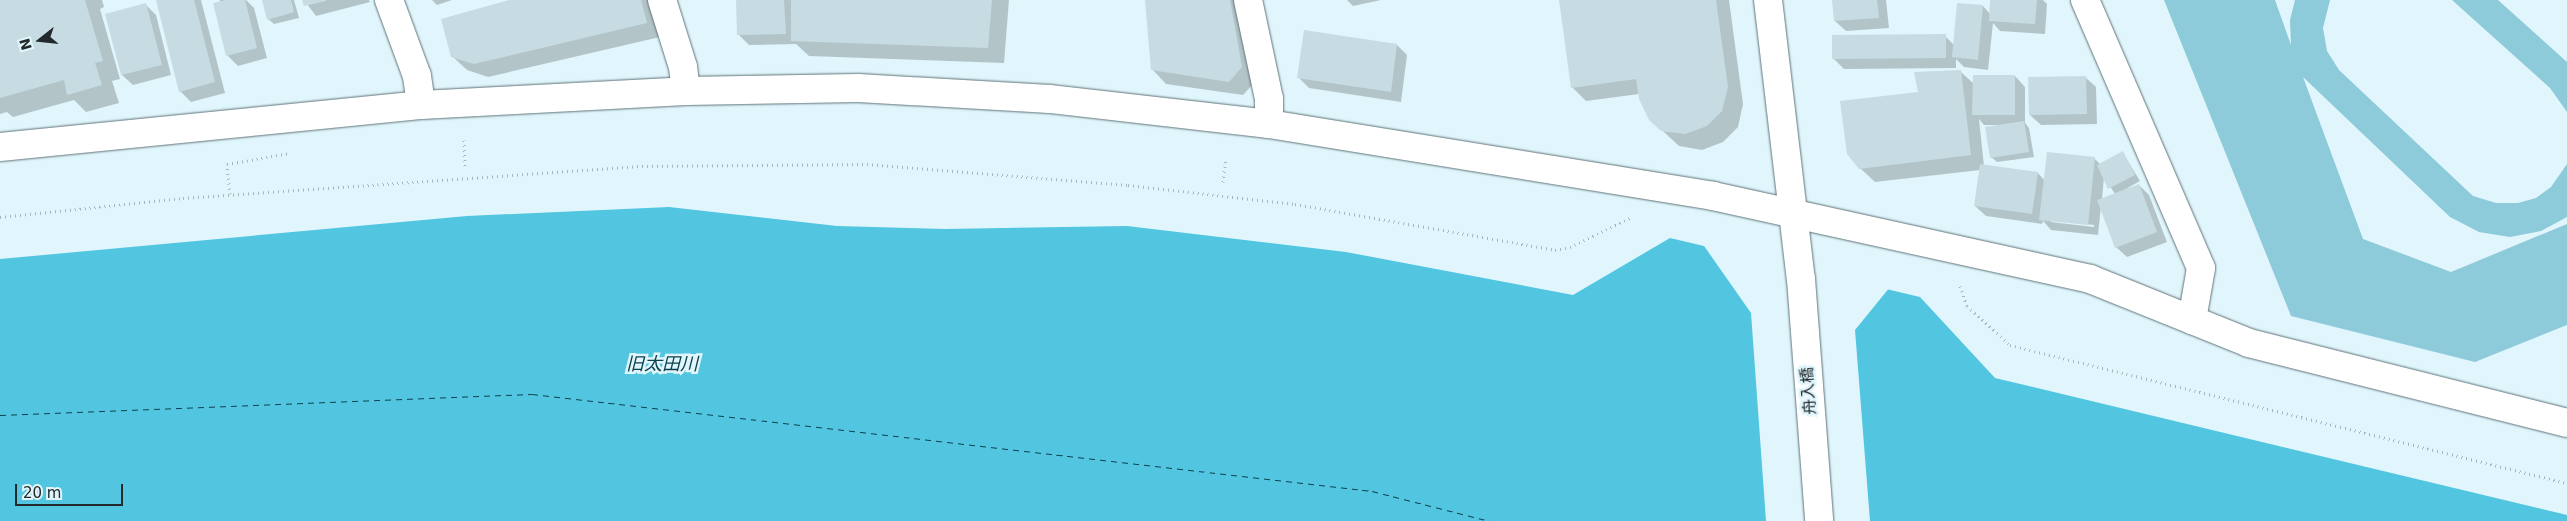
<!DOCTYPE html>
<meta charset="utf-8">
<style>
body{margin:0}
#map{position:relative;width:2567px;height:521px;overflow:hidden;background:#e0f6fc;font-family:"DejaVu Sans","Noto Sans JP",sans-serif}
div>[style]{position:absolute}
.green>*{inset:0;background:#8dcada}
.water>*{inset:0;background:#52c5e1}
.pier>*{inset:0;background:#e0f6fc}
.shadow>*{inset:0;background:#0003}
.ferry>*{height:1px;margin-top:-0.5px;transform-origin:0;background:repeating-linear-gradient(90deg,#0d414d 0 6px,transparent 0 11px)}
.building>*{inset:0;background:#c7dce2}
.path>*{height:3px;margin-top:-1.5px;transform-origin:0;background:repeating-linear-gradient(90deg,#a5b7bc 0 1px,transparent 0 5px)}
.roads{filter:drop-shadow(0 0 1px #5f7378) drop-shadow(0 0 1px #5f7378)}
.street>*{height:28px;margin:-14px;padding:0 14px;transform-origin:14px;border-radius:14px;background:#fff}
.secondary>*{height:28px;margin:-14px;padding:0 14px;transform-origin:14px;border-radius:14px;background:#fff}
span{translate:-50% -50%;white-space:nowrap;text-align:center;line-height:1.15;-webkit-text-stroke:5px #e0f6fc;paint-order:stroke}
.street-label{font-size:16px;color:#21292c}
.water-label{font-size:18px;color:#0d414d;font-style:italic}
.north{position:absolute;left:15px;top:15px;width:50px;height:50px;-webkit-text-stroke:4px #e0f6fc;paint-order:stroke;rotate:254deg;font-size:14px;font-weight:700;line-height:20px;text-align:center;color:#21292c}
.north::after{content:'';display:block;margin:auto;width:18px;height:22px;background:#21292c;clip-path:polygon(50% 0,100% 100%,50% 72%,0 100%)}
.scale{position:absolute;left:15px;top:484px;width:108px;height:22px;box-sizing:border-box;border:2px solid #21292c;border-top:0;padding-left:6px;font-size:15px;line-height:18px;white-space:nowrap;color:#21292c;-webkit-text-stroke:4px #e0f6fc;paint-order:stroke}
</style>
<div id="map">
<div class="green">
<div style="clip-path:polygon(2164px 0,2275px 0,2291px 45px,2290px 20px,2295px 0,2330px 0,2323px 28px,2327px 51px,2339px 70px,2473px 196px,2496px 203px,2518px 203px,2536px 198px,2551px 187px,2567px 164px,2567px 217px,2541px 231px,2510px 237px,2479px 232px,2450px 217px,2303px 77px,2363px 239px,2451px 272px,2567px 224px,2567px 325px,2475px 362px,2291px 316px)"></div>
<div style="clip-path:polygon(2452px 0,2498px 0,2567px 62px,2567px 112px,2550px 88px)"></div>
</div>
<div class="water">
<div style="clip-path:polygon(669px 207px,837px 226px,945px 229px,1127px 226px,1346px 252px,1573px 295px,1670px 238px,1920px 297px,1995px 378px,2567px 515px,2567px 521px,0 521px,0 259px,467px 216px)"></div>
</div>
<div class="pier">
<div style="clip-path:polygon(1702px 243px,1890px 287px,1855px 330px,1870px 521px,1766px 521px,1751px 313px)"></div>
</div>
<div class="shadow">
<div style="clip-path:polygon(0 0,102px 0,104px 7px,100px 9px,120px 79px,112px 81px,119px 103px,86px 112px,74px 100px,13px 117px,7px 112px,0 114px)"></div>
<div style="clip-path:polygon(157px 0,201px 0,225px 93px,191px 102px,180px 91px)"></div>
<div style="clip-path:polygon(219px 0,246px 0,254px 8px,267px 58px,238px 66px,228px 56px,214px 4px,222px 2px)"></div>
<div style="clip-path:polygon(263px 0,294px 0,299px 18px,274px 24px,268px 19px)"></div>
<div style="clip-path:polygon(304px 0,369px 0,370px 2px,316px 16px)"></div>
<div style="clip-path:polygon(432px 0,452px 0,437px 5px)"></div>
<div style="clip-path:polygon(514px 0,650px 0,660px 37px,488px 77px,467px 70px,452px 56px)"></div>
<div style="clip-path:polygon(737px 0,1009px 0,1004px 63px,809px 56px,796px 44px,749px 45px,739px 35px)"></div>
<div style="clip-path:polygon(1146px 0,1241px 0,1256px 81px,1243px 95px,1166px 84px,1152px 69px)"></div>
<div style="clip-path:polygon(1347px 0,1381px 0,1353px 6px)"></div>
<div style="clip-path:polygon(1560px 0,1729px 0,1743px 104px,1738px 127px,1723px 142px,1702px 150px,1679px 146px,1650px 119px,1639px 94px,1586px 101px,1572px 87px)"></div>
<div style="clip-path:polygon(1833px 0,1886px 0,1889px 28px,1846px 31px,1835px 21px)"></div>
<div style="clip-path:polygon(1991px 0,2043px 0,2047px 4px,2045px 34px,2000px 31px,1993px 23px,1988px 70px,1964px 67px,1956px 59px,1956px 68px,1844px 69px,1834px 59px,1945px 36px,1954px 45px,1958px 4px,1983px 6px,1990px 14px)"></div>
<div style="clip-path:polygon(145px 4px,156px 15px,171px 75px,133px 85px,122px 75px)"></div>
<div style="clip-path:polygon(1397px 45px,1407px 55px,1401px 102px,1309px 88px,1298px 77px)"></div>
<div style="clip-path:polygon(evenodd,1961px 72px,1974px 84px,2015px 76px,2025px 87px,2025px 123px,2029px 128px,2034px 157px,1997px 162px,1991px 157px,1997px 125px,1984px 125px,1979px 119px,1984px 166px,2038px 173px,2045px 181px,2094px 158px,2100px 164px,2123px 153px,2140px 181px,2124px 190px,2139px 185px,2149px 195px,2167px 242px,2127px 257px,2116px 247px,2101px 206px,2098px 235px,2051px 230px,2043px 221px,2042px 224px,1986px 216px,1975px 206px,1980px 170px,1875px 182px,1860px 168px,1919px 94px,1961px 72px,2104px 177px,2115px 194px,2102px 199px,2104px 177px,1961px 72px,2051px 220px,2094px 225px,2094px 227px,2051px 222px,2051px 220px)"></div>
<div style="clip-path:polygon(2085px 77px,2096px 87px,2097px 124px,2041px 125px,2030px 115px)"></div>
</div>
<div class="ferry">
<div style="left:0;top:415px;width:532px;rotate:-2.26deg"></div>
<div style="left:532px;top:394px;width:846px;rotate:6.59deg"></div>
<div style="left:1372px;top:491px;width:122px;rotate:14.3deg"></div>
</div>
<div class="building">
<div style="clip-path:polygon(0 0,85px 0,103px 61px,95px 63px,102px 85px,67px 95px,64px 80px,0 98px)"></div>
<div style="clip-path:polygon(156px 0,194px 0,215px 82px,179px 92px)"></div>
<div style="clip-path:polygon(226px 0,245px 0,257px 48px,226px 56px,213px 3px)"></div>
<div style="clip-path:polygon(262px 0,291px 0,294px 12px,267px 20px)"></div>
<div style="clip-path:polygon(302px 0,326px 0,326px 1px,304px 6px)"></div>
<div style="clip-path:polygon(509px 0,641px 0,647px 23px,474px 64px,451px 57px,441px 19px)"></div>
<div style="clip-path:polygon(736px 0,784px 0,786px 34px,737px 35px)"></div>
<div style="clip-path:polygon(791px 0,992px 0,988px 48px,791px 41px)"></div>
<div style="clip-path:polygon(1145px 0,1230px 0,1242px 67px,1229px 82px,1151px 70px)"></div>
<div style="clip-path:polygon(1559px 0,1716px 0,1728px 87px,1722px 111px,1707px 126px,1685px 134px,1661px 131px,1649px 120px,1639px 99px,1636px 79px,1571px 88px)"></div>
<div style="clip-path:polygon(1832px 0,1877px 0,1879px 18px,1834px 21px)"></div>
<div style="clip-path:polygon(1990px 0,2037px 0,2035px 24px,1989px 21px)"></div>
<div style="clip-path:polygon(146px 3px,162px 65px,121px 75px,105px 14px)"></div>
<div style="clip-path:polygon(1957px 3px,1983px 5px,1978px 60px,1952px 57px)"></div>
<div style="clip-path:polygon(1304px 30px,1397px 44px,1391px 92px,1297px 78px)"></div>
<div style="clip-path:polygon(1946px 34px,1946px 58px,1832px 59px,1832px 35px)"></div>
<div style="clip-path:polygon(1961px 70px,1971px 155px,1859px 169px,1847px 154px,1840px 101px,1918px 92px,1914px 72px)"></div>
<div style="clip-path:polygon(1973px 75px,2015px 75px,2015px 115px,1972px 115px)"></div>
<div style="clip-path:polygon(2086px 76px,2087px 114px,2029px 115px,2028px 77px)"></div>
<div style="clip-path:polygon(2024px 121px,2029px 152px,1990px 158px,1985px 127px)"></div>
<div style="clip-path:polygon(2123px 151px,2135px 175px,2108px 189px,2097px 165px)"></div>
<div style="clip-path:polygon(2047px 152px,2095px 157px,2088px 225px,2039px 220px)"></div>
<div style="clip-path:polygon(1980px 164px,2038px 172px,2032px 214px,1974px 206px)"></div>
<div style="clip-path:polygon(2139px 184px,2157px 232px,2115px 248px,2097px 200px)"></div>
</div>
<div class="path">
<div style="left:464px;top:140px;width:26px;rotate:88deg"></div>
<div style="left:1223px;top:182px;width:24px;rotate:-83deg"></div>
<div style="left:230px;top:194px;width:30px;rotate:-96deg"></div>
<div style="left:227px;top:164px;width:64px;rotate:-9.9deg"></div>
<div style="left:0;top:217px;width:184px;rotate:-5.9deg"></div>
<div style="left:183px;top:198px;width:455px;rotate:-4deg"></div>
<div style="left:637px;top:166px;width:230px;rotate:-0.5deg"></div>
<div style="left:867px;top:164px;width:262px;rotate:4.6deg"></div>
<div style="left:1128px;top:185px;width:168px;rotate:6.5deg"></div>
<div style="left:1295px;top:204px;width:264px;rotate:10deg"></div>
<div style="left:1555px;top:250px;width:15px;rotate:-11deg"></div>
<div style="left:1570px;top:247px;width:69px;rotate:-25.8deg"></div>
<div style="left:1960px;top:286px;width:21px;rotate:71deg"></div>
<div style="left:1967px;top:306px;width:58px;rotate:42.2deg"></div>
<div style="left:2010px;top:345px;width:574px;rotate:13.92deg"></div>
</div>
<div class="roads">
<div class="street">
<div style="left:389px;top:0;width:81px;rotate:69.8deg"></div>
<div style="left:417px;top:76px;width:29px;rotate:82deg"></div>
<div style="left:662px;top:0;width:70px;rotate:72.6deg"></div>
<div style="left:683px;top:67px;width:24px;rotate:83deg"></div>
<div style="left:1248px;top:0;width:101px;rotate:78deg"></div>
<div style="left:1269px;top:99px;width:25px;rotate:90deg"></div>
<div style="left:2085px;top:0;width:292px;rotate:66.6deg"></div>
<div style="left:2201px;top:268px;width:53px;rotate:99.8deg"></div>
</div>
<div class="secondary">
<div style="left:1768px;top:0;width:281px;rotate:83.3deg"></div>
<div style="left:1801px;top:279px;width:243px;rotate:85.7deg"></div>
<div style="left:0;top:147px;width:423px;rotate:-5.7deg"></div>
<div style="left:421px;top:105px;width:265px;rotate:-3deg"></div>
<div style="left:686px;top:91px;width:172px;rotate:-1deg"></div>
<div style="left:858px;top:88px;width:192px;rotate:3.3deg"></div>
<div style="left:1050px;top:99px;width:220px;rotate:6.5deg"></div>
<div style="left:1269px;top:124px;width:450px;rotate:9.2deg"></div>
<div style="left:1713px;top:196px;width:386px;rotate:12.4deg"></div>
<div style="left:2090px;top:279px;width:171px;rotate:21.9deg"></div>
<div style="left:2249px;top:343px;width:328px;rotate:14.1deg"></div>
</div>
</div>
<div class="street-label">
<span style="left:1809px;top:391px;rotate:-94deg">舟入橋</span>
</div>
<div class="water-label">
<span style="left:662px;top:364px">旧太田川</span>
</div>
<div class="north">N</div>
<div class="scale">20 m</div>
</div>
